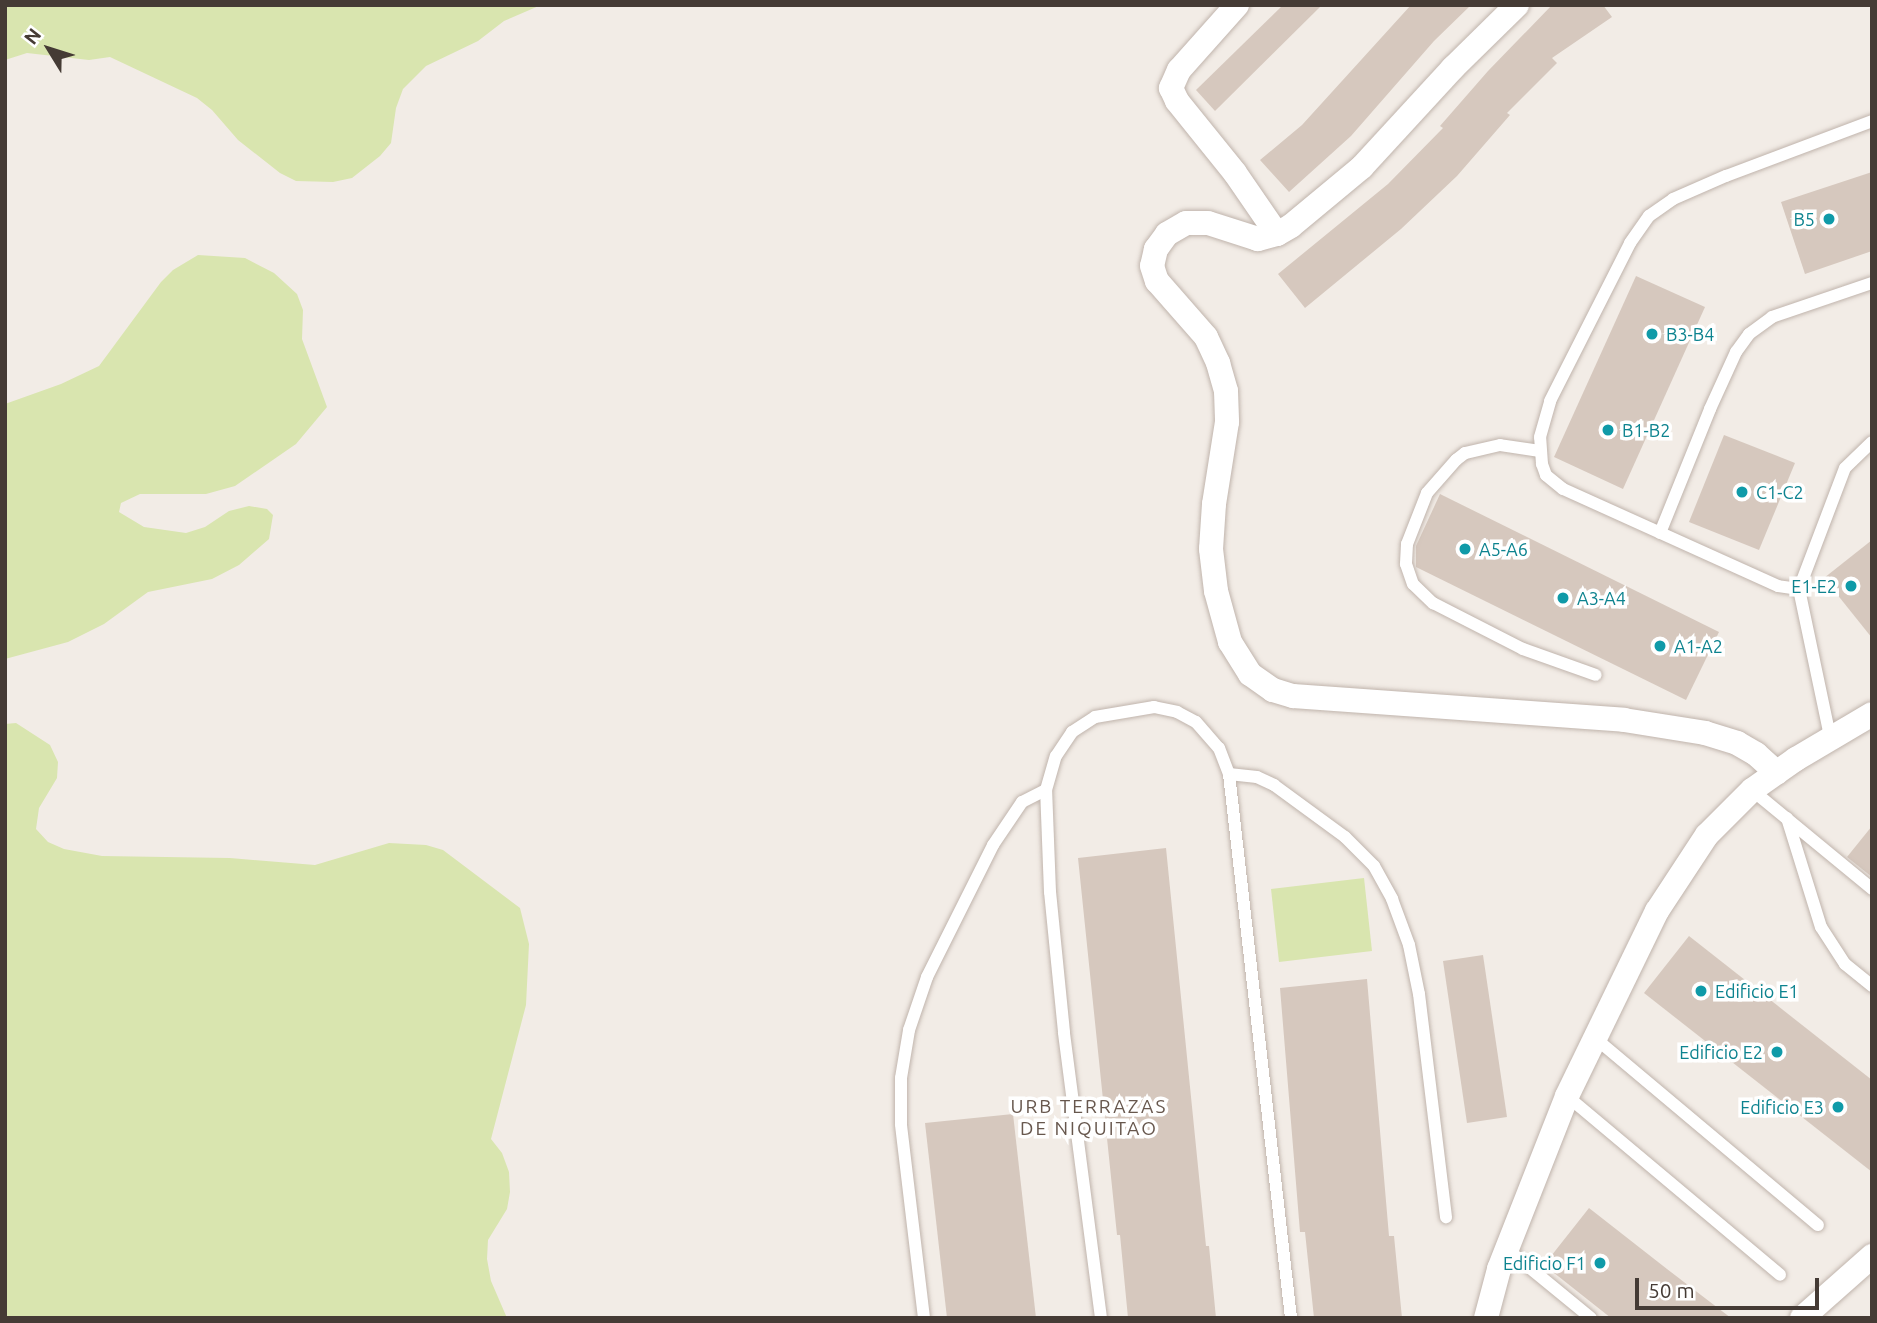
<!DOCTYPE html>
<style>
body{margin:0}
#map{position:relative;width:1877px;height:1323px;overflow:hidden;background:#f2ece6;font-family:Ubuntu,sans-serif}
div>[style]{position:absolute}
.green>*{inset:0;background:#d9e5af}
.building>*{inset:0;background:#d6c8be}
.roads{filter:drop-shadow(0 0 2px #c0b4ac) drop-shadow(0 0 2px #c0b4ac)}
.service>*{height:12px;margin:-6px;padding:0 6px;transform-origin:6px;border-radius:6px;background:#fff}
.minor>*{height:24px;margin:-12px;padding:0 12px;transform-origin:12px;border-radius:12px;background:#fff}
.dots>*{width:19px;height:19px;translate:-50% -50%;box-sizing:border-box;border:4px solid #fff;border-radius:50%}
span{translate:-50% -50%;white-space:nowrap;text-align:center;line-height:1.15;-webkit-text-stroke:7px #fff;paint-order:stroke}
.culture-label{font-size:18px;color:#0d838f}
.right{translate:-100% -50%;text-align:right}
.left{translate:0 -50%;text-align:left}
.neighbourhood-label{font-size:19px;color:#67574d;letter-spacing:2px}
.frame{position:absolute;inset:0;border:7px solid #453b35;pointer-events:none}
.north{position:absolute;left:14px;top:14px;width:70px;height:70px;-webkit-text-stroke:5px #fff;paint-order:stroke;rotate:308deg;font-size:19px;font-weight:700;line-height:28px;text-align:center;color:#453b35}
.north::after{content:'';display:block;margin:auto;width:24px;height:32px;background:#453b35;clip-path:polygon(50% 0,100% 100%,50% 72%,0 100%)}
.scale{position:absolute;left:1635px;top:1278px;width:184px;height:32px;box-sizing:border-box;border:4px solid #453b35;border-top:0;padding-left:9px;font-size:21px;line-height:24px;white-space:nowrap;color:#453b35;-webkit-text-stroke:5px #fff;paint-order:stroke}
</style>
<div id="map">
<div class="green">
<div style="clip-path:polygon(5px 5px,541px 5px,504px 21px,478px 41px,426px 66px,403px 89px,396px 108px,391px 143px,380px 156px,352px 178px,333px 182px,296px 181px,280px 173px,238px 140px,212px 110px,197px 98px,110px 57px,89px 60px,27px 53px,5px 60px)"></div>
<div style="clip-path:polygon(198px 255px,245px 258px,274px 273px,297px 294px,303px 310px,302px 339px,327px 407px,296px 444px,235px 486px,206px 494px,140px 494px,121px 503px,119px 512px,144px 527px,186px 533px,205px 527px,229px 511px,249px 506px,267px 509px,273px 515px,269px 539px,239px 565px,212px 579px,148px 592px,104px 624px,68px 642px,5px 659px,5px 404px,61px 384px,99px 366px,161px 282px,173px 270px)"></div>
<div style="clip-path:polygon(16px 723px,50px 745px,58px 762px,57px 778px,39px 808px,36px 829px,48px 842px,64px 849px,102px 856px,230px 858px,315px 865px,389px 843px,426px 845px,443px 850px,520px 908px,529px 944px,526px 1005px,491px 1139px,502px 1153px,509px 1172px,510px 1192px,507px 1209px,488px 1240px,487px 1259px,491px 1281px,507px 1318px,5px 1318px,5px 724px)"></div>
<div style="clip-path:polygon(1364px 878px,1372px 951px,1279px 962px,1271px 889px)"></div>
</div>
<div class="building">
<div style="clip-path:polygon(1283px 5px,1322px 5px,1215px 111px,1196px 90px)"></div>
<div style="clip-path:polygon(1411px 5px,1471px 5px,1434px 41px,1351px 136px,1289px 192px,1260px 160px,1302px 125px)"></div>
<div style="clip-path:polygon(1552px 5px,1603px 5px,1612px 17px,1552px 58px,1557px 63px,1507px 113px,1510px 115px,1457px 176px,1401px 229px,1305px 308px,1278px 274px,1388px 184px,1443px 128px,1440px 126px,1488px 71px)"></div>
<div style="clip-path:polygon(1872px 172px,1872px 251px,1805px 274px,1781px 202px)"></div>
<div style="clip-path:polygon(1636px 276px,1705px 307px,1623px 489px,1554px 457px)"></div>
<div style="clip-path:polygon(1724px 435px,1795px 463px,1759px 550px,1689px 522px)"></div>
<div style="clip-path:polygon(1440px 494px,1719px 632px,1686px 700px,1416px 567px,1416px 546px)"></div>
<div style="clip-path:polygon(1872px 540px,1872px 638px,1824px 578px)"></div>
<div style="clip-path:polygon(1872px 826px,1872px 877px,1847px 857px)"></div>
<div style="clip-path:polygon(1166px 848px,1206px 1246px,1209px 1246px,1216px 1318px,1128px 1318px,1120px 1235px,1117px 1235px,1078px 858px)"></div>
<div style="clip-path:polygon(1689px 936px,1872px 1080px,1872px 1172px,1644px 993px)"></div>
<div style="clip-path:polygon(1483px 955px,1507px 1117px,1467px 1123px,1443px 961px)"></div>
<div style="clip-path:polygon(1367px 979px,1389px 1236px,1394px 1236px,1402px 1318px,1314px 1318px,1305px 1232px,1300px 1232px,1280px 988px)"></div>
<div style="clip-path:polygon(1013px 1114px,1036px 1318px,947px 1318px,925px 1123px)"></div>
<div style="clip-path:polygon(1589px 1208px,1667px 1269px,1731px 1318px,1611px 1318px,1544px 1265px)"></div>
</div>
<div class="roads">
<div class="service">
<div style="left:1540px;top:451px;width:40px;rotate:-171.5deg"></div>
<div style="left:1500px;top:445px;width:36px;rotate:167deg"></div>
<div style="left:1465px;top:453px;width:11px;rotate:142deg"></div>
<div style="left:1456px;top:460px;width:44px;rotate:131.3deg"></div>
<div style="left:1427px;top:493px;width:55px;rotate:111.4deg"></div>
<div style="left:1407px;top:544px;width:20px;rotate:93deg"></div>
<div style="left:1406px;top:564px;width:21px;rotate:71deg"></div>
<div style="left:1413px;top:584px;width:28px;rotate:44deg"></div>
<div style="left:1433px;top:603px;width:101px;rotate:27.1deg"></div>
<div style="left:1523px;top:649px;width:77px;rotate:19.6deg"></div>
<div style="left:1660px;top:533px;width:134px;rotate:-68deg"></div>
<div style="left:1710px;top:409px;width:63px;rotate:-65.5deg"></div>
<div style="left:1736px;top:352px;width:22px;rotate:-54deg"></div>
<div style="left:1749px;top:334px;width:29px;rotate:-36deg"></div>
<div style="left:1772px;top:317px;width:106px;rotate:-18.8deg"></div>
<div style="left:1799px;top:589px;width:21px;rotate:-172deg"></div>
<div style="left:1778px;top:586px;width:236px;rotate:-155.7deg"></div>
<div style="left:1563px;top:489px;width:22px;rotate:-141deg"></div>
<div style="left:1546px;top:475px;width:12px;rotate:-110deg"></div>
<div style="left:1542px;top:464px;width:27px;rotate:-94deg"></div>
<div style="left:1540px;top:437px;width:37px;rotate:-74deg"></div>
<div style="left:1550px;top:401px;width:177px;rotate:-63.1deg"></div>
<div style="left:1630px;top:243px;width:33px;rotate:-55deg"></div>
<div style="left:1649px;top:216px;width:29px;rotate:-35deg"></div>
<div style="left:1673px;top:199px;width:58px;rotate:-23.5deg"></div>
<div style="left:1726px;top:176px;width:156px;rotate:-20.6deg"></div>
<div style="left:1831px;top:741px;width:155px;rotate:-101.9deg"></div>
<div style="left:1799px;top:589px;width:129px;rotate:-69.2deg"></div>
<div style="left:1845px;top:468px;width:37px;rotate:-44deg"></div>
<div style="left:1229px;top:774px;width:28px;rotate:6deg"></div>
<div style="left:1257px;top:777px;width:19px;rotate:25deg"></div>
<div style="left:1274px;top:785px;width:88px;rotate:36.2deg"></div>
<div style="left:1345px;top:837px;width:41px;rotate:45deg"></div>
<div style="left:1374px;top:866px;width:38px;rotate:61deg"></div>
<div style="left:1392px;top:899px;width:49px;rotate:69.7deg"></div>
<div style="left:1409px;top:945px;width:50px;rotate:78.5deg"></div>
<div style="left:1419px;top:994px;width:225px;rotate:83.1deg"></div>
<div style="left:1752px;top:790px;width:156px;rotate:39.5deg"></div>
<div style="left:1787px;top:818px;width:114px;rotate:72.7deg"></div>
<div style="left:1821px;top:927px;width:44px;rotate:57deg"></div>
<div style="left:1845px;top:964px;width:35px;rotate:39deg"></div>
<div style="left:1595px;top:1038px;width:291px;rotate:40deg"></div>
<div style="left:1567px;top:1096px;width:278px;rotate:40deg"></div>
<div style="left:1508px;top:1250px;width:107px;rotate:39.3deg"></div>
<div style="left:924px;top:1318px;width:195px;rotate:-96.8deg"></div>
<div style="left:901px;top:1124px;width:46px;rotate:-90deg"></div>
<div style="left:901px;top:1078px;width:49px;rotate:-80.5deg"></div>
<div style="left:909px;top:1030px;width:56px;rotate:-71.2deg"></div>
<div style="left:927px;top:977px;width:148px;rotate:-63.4deg"></div>
<div style="left:993px;top:845px;width:52px;rotate:-56deg"></div>
<div style="left:1022px;top:802px;width:27px;rotate:-27deg"></div>
<div style="left:1101px;top:1318px;width:288px;rotate:-97.4deg"></div>
<div style="left:1064px;top:1032px;width:141px;rotate:-95.7deg"></div>
<div style="left:1050px;top:892px;width:102px;rotate:-92.2deg"></div>
<div style="left:1046px;top:790px;width:35px;rotate:-74deg"></div>
<div style="left:1056px;top:756px;width:29px;rotate:-56deg"></div>
<div style="left:1072px;top:732px;width:27px;rotate:-33deg"></div>
<div style="left:1095px;top:717px;width:60px;rotate:-9.6deg"></div>
<div style="left:1154px;top:707px;width:24px;rotate:12deg"></div>
<div style="left:1177px;top:712px;width:21px;rotate:28deg"></div>
<div style="left:1196px;top:722px;width:35px;rotate:49deg"></div>
<div style="left:1219px;top:748px;width:28px;rotate:69deg"></div>
<div style="left:1229px;top:774px;width:548px;rotate:83.5deg"></div>
</div>
<div class="minor">
<div style="left:1237px;top:5px;width:87px;rotate:131.7deg"></div>
<div style="left:1179px;top:70px;width:20px;rotate:114deg"></div>
<div style="left:1171px;top:88px;width:14px;rotate:65deg"></div>
<div style="left:1177px;top:101px;width:92px;rotate:51.1deg"></div>
<div style="left:1235px;top:173px;width:74px;rotate:55.5deg"></div>
<div style="left:1517px;top:5px;width:90px;rotate:135.5deg"></div>
<div style="left:1453px;top:68px;width:134px;rotate:132.6deg"></div>
<div style="left:1362px;top:167px;width:92px;rotate:140.3deg"></div>
<div style="left:1291px;top:226px;width:16px;rotate:150deg"></div>
<div style="left:1277px;top:234px;width:20px;rotate:165deg"></div>
<div style="left:1258px;top:239px;width:52px;rotate:-162.3deg"></div>
<div style="left:1208px;top:223px;width:22px;rotate:180deg"></div>
<div style="left:1186px;top:223px;width:22px;rotate:150deg"></div>
<div style="left:1167px;top:234px;width:19px;rotate:126deg"></div>
<div style="left:1156px;top:249px;width:17px;rotate:103deg"></div>
<div style="left:1152px;top:266px;width:16px;rotate:72deg"></div>
<div style="left:1157px;top:281px;width:74px;rotate:48.8deg"></div>
<div style="left:1206px;top:337px;width:29px;rotate:65deg"></div>
<div style="left:1218px;top:363px;width:29px;rotate:74deg"></div>
<div style="left:1226px;top:391px;width:31px;rotate:88deg"></div>
<div style="left:1227px;top:422px;width:83px;rotate:99deg"></div>
<div style="left:1214px;top:504px;width:45px;rotate:93.8deg"></div>
<div style="left:1211px;top:549px;width:42px;rotate:83.2deg"></div>
<div style="left:1216px;top:591px;width:53px;rotate:74.6deg"></div>
<div style="left:1230px;top:642px;width:38px;rotate:58deg"></div>
<div style="left:1250px;top:674px;width:28px;rotate:35deg"></div>
<div style="left:1273px;top:690px;width:21px;rotate:17deg"></div>
<div style="left:1293px;top:696px;width:332px;rotate:4.1deg"></div>
<div style="left:1624px;top:720px;width:82px;rotate:9.1deg"></div>
<div style="left:1705px;top:733px;width:34px;rotate:17deg"></div>
<div style="left:1737px;top:743px;width:22px;rotate:30deg"></div>
<div style="left:1756px;top:754px;width:28px;rotate:42deg"></div>
<div style="left:1486px;top:1318px;width:51px;rotate:-75.1deg"></div>
<div style="left:1499px;top:1269px;width:186px;rotate:-68.5deg"></div>
<div style="left:1567px;top:1096px;width:206px;rotate:-64.1deg"></div>
<div style="left:1657px;top:911px;width:91px;rotate:-56.7deg"></div>
<div style="left:1707px;top:835px;width:64px;rotate:-45deg"></div>
<div style="left:1752px;top:790px;width:54px;rotate:-35.2deg"></div>
<div style="left:1796px;top:759px;width:88px;rotate:-30.6deg"></div>
<div style="left:1802px;top:1318px;width:94px;rotate:-41.5deg"></div>
</div>
</div>
<div class="dots">
<div style="left:1829px;top:219px;background:#0f9aa8"></div>
<div style="left:1652px;top:334px;background:#0f9aa8"></div>
<div style="left:1608px;top:430px;background:#0f9aa8"></div>
<div style="left:1742px;top:492px;background:#0f9aa8"></div>
<div style="left:1465px;top:549px;background:#0f9aa8"></div>
<div style="left:1851px;top:586px;background:#0f9aa8"></div>
<div style="left:1563px;top:598px;background:#0f9aa8"></div>
<div style="left:1660px;top:646px;background:#0f9aa8"></div>
<div style="left:1701px;top:991px;background:#0f9aa8"></div>
<div style="left:1777px;top:1052px;background:#0f9aa8"></div>
<div style="left:1838px;top:1107px;background:#0f9aa8"></div>
<div style="left:1600px;top:1263px;background:#0f9aa8"></div>
</div>
<div class="culture-label">
<span class="right" style="left:1815px;top:219px">B5</span>
<span class="left" style="left:1666px;top:334px">B3-B4</span>
<span class="left" style="left:1622px;top:430px">B1-B2</span>
<span class="left" style="left:1756px;top:492px">C1-C2</span>
<span class="left" style="left:1479px;top:549px">A5-A6</span>
<span class="right" style="left:1837px;top:586px">E1-E2</span>
<span class="left" style="left:1577px;top:598px">A3-A4</span>
<span class="left" style="left:1674px;top:646px">A1-A2</span>
<span class="left" style="left:1715px;top:991px">Edificio E1</span>
<span class="right" style="left:1763px;top:1052px">Edificio E2</span>
<span class="right" style="left:1824px;top:1107px">Edificio E3</span>
<span class="right" style="left:1586px;top:1263px">Edificio F1</span>
</div>
<div class="neighbourhood-label">
<span style="left:1089px;top:1118px">URB TERRAZAS<br>DE NIQUITAO</span>
</div>
<div class="frame"></div>
<div class="north">N</div>
<div class="scale">50 m</div>
</div>
